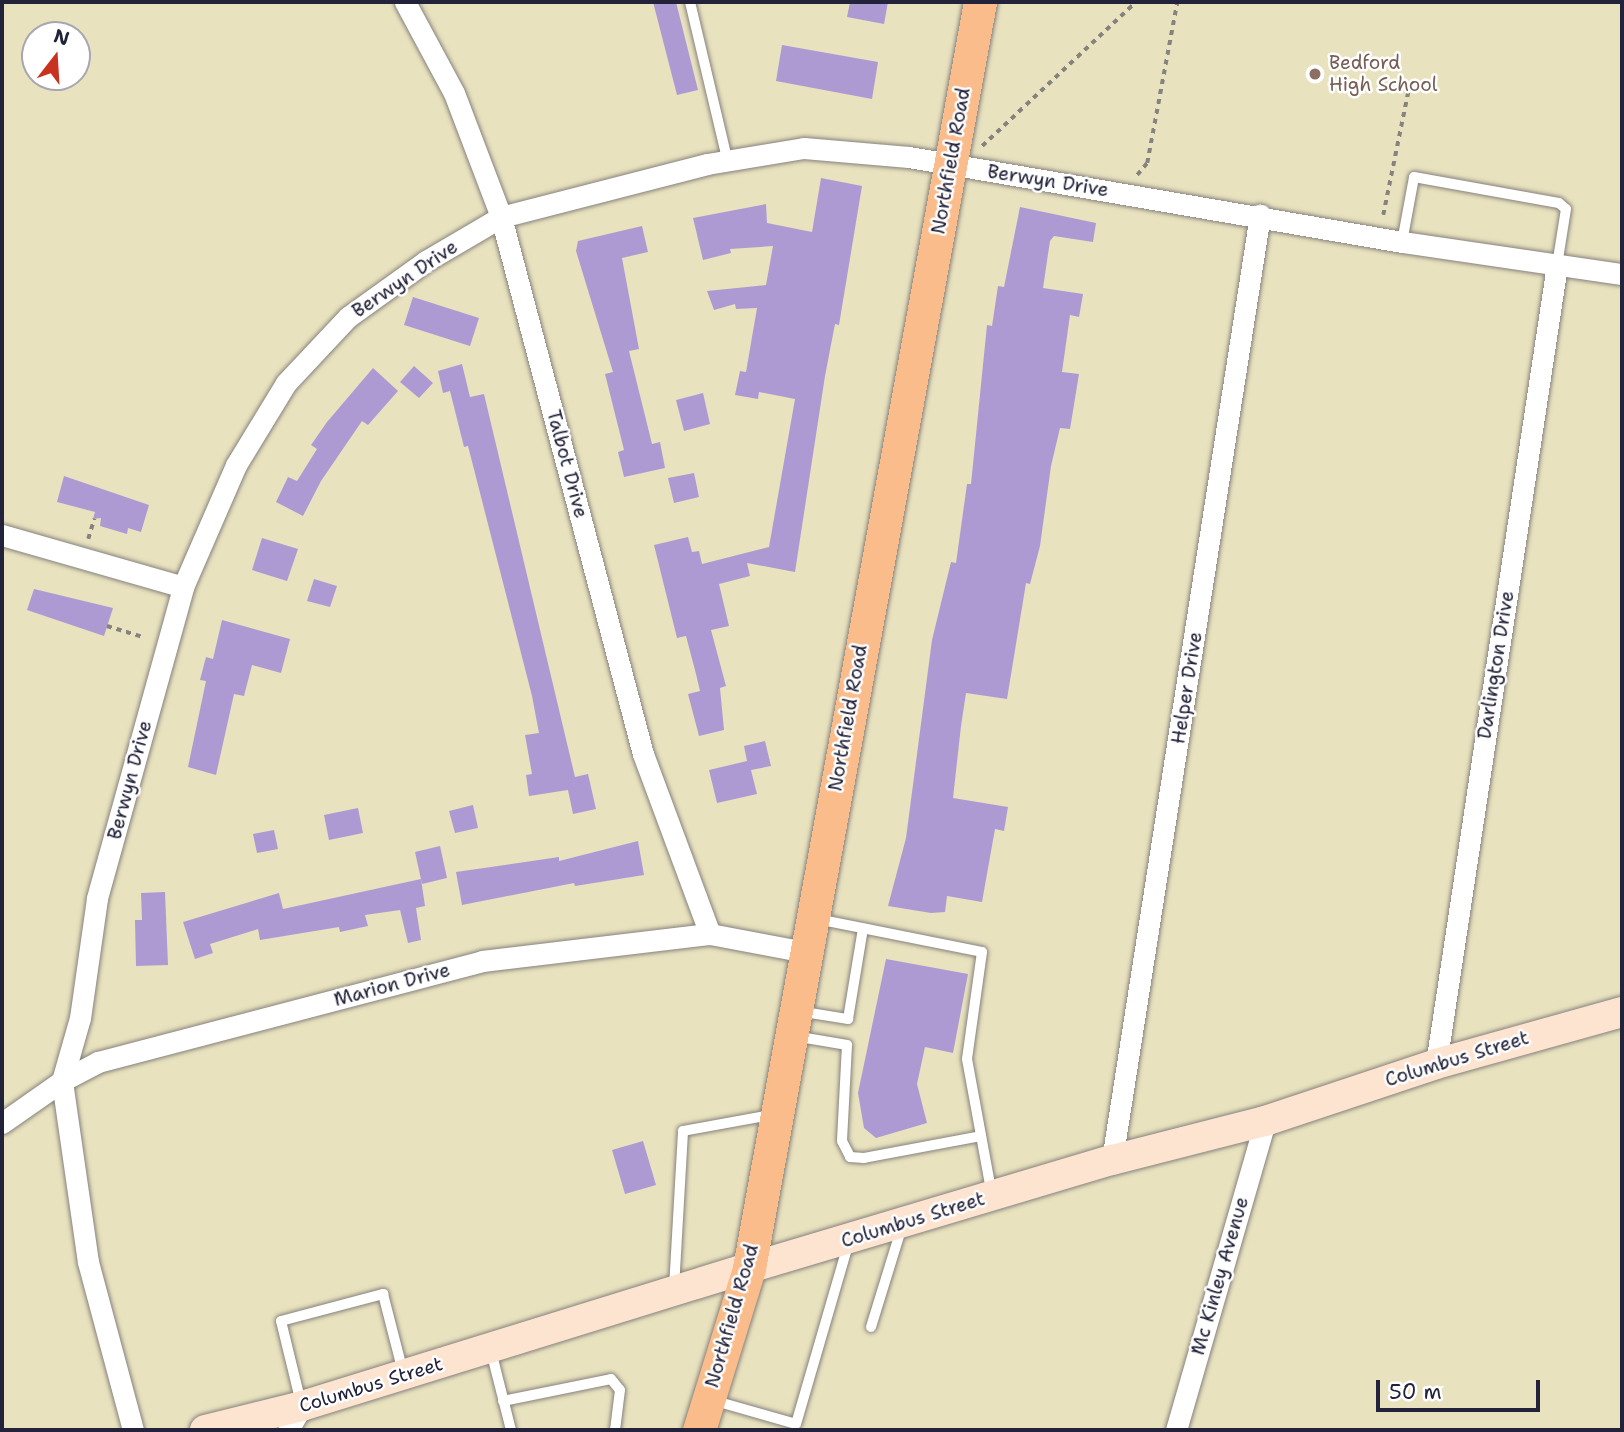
<!DOCTYPE html>
<style>
body{margin:0}
#map{position:relative;width:1624px;height:1432px;overflow:hidden;background:#e9e2bf;font-family:"Shantell Sans",sans-serif}
div>[style]{position:absolute}
.building>*{inset:0;background:#ae9ad3}
.path>*{height:3.5px;margin-top:-1.75px;transform-origin:0;background:repeating-linear-gradient(90deg,#86827d 0 5px,transparent 0 10px)}
.roads{filter:drop-shadow(0 0 2px #86827d) drop-shadow(0 0 2px #86827d)}
.lane>*{height:10px;margin:-5px;padding:0 5px;transform-origin:5px;border-radius:5px;background:#fff}
.street>*{height:21px;margin:-10.5px;padding:0 10.5px;transform-origin:10.5px;border-radius:10.5px;background:#fff}
.secondary>*{height:30px;margin:-15px;padding:0 15px;transform-origin:15px;border-radius:15px;background:#fde4d1}
.primary>*{height:33px;margin:-16.5px;padding:0 16.5px;transform-origin:16.5px;border-radius:16.5px;background:#fabc8b}
.dots>*{width:19px;height:19px;translate:-50% -50%;box-sizing:border-box;border:4px solid #fff;border-radius:50%}
span{translate:-50% -50%;white-space:nowrap;text-align:center;line-height:1.15;-webkit-text-stroke:5px #fff;paint-order:stroke}
.education-label{font-size:19px;color:#785e54}
.left{translate:0 -50%;text-align:left}
.street-label{font-size:19px;color:#22223b}
.frame{position:absolute;inset:0;border:4px solid #22223b;pointer-events:none}
.north{position:absolute;left:21px;top:21px;width:70px;height:70px;box-sizing:border-box;background:#fff;border:2px solid #a7a7b1;border-radius:50%;rotate:17deg;font-size:19px;font-weight:700;line-height:28px;text-align:center;color:#22223b}
.north::after{content:'';display:block;margin:auto;width:24px;height:32px;background:#c8321e;clip-path:polygon(50% 0,100% 100%,50% 72%,0 100%)}
.scale{position:absolute;left:1376px;top:1380px;width:164px;height:32px;box-sizing:border-box;border:4px solid #22223b;border-top:0;padding-left:9px;font-size:21px;line-height:24px;white-space:nowrap;color:#22223b;-webkit-text-stroke:5px #fff;paint-order:stroke}
</style>
<div id="map">
<div class="building">
<div style="clip-path:polygon(653px 2px,676px 2px,698px 90px,677px 95px)"></div>
<div style="clip-path:polygon(850px 2px,888px 2px,884px 24px,847px 17px)"></div>
<div style="clip-path:polygon(782px 45px,878px 62px,872px 99px,776px 81px)"></div>
<div style="clip-path:polygon(821px 178px,862px 186px,839px 325px,835px 324px,825px 376px,795px 572px,747px 563px,750px 576px,719px 584px,729px 626px,711px 630px,726px 686px,720px 688px,724px 730px,699px 736px,688px 694px,700px 691px,696px 674px,686px 636px,677px 638px,654px 545px,688px 537px,692px 552px,699px 551px,702px 564px,769px 547px,795px 399px,759px 392px,758px 399px,735px 395px,740px 371px,746px 372px,757px 308px,736px 309px,735px 304px,714px 310px,707px 291px,766px 285px,773px 246px,730px 249px,731px 253px,703px 260px,693px 218px,766px 204px,767px 223px,812px 232px)"></div>
<div style="clip-path:polygon(1020px 207px,1096px 223px,1093px 242px,1054px 236px,1050px 241px,1043px 288px,1083px 294px,1079px 317px,1070px 315px,1062px 372px,1079px 374px,1070px 429px,1060px 428px,1051px 466px,1040px 546px,1030px 584px,1026px 583px,1007px 699px,966px 693px,961px 726px,953px 798px,1008px 807px,1004px 831px,995px 829px,982px 902px,947px 896px,945px 912px,931px 913px,888px 906px,906px 838px,932px 640px,951px 562px,956px 563px,967px 484px,971px 484px,987px 325px,992px 326px,998px 286px,1004px 287px)"></div>
<div style="clip-path:polygon(642px 226px,648px 252px,622px 258px,639px 349px,629px 351px,652px 444px,660px 442px,665px 468px,624px 477px,618px 452px,624px 450px,605px 374px,613px 372px,576px 251px,578px 241px)"></div>
<div style="clip-path:polygon(413px 297px,479px 318px,470px 346px,404px 325px)"></div>
<div style="clip-path:polygon(462px 364px,470px 397px,484px 394px,575px 777px,588px 774px,596px 809px,573px 814px,568px 790px,529px 796px,526px 775px,532px 774px,525px 735px,539px 733px,532px 696px,468px 446px,464px 447px,450px 391px,443px 393px,438px 371px)"></div>
<div style="clip-path:polygon(414px 366px,433px 383px,419px 398px,400px 382px)"></div>
<div style="clip-path:polygon(373px 368px,398px 391px,368px 425px,362px 421px,321px 481px,303px 516px,276px 502px,288px 477px,297px 481px,317px 449px,311px 445px,327px 422px)"></div>
<div style="clip-path:polygon(703px 393px,710px 424px,684px 431px,676px 400px)"></div>
<div style="clip-path:polygon(694px 473px,699px 497px,674px 503px,668px 478px)"></div>
<div style="clip-path:polygon(64px 476px,149px 505px,141px 532px,128px 528px,127px 534px,100px 526px,101px 518px,93px 519px,95px 512px,57px 502px)"></div>
<div style="clip-path:polygon(262px 538px,298px 549px,287px 581px,252px 570px)"></div>
<div style="clip-path:polygon(314px 579px,337px 586px,330px 607px,307px 601px)"></div>
<div style="clip-path:polygon(34px 589px,113px 608px,104px 636px,27px 610px)"></div>
<div style="clip-path:polygon(222px 620px,290px 639px,281px 673px,252px 665px,244px 696px,234px 694px,216px 775px,188px 767px,206px 681px,200px 680px,206px 657px,213px 659px)"></div>
<div style="clip-path:polygon(765px 741px,771px 766px,751px 770px,757px 794px,717px 803px,709px 770px,747px 761px,744px 746px)"></div>
<div style="clip-path:polygon(473px 805px,478px 828px,455px 833px,449px 811px)"></div>
<div style="clip-path:polygon(358px 808px,363px 833px,329px 840px,324px 815px)"></div>
<div style="clip-path:polygon(274px 830px,278px 849px,257px 853px,253px 834px)"></div>
<div style="clip-path:polygon(638px 841px,644px 875px,575px 886px,574px 883px,462px 905px,456px 872px,559px 857px,559px 861px)"></div>
<div style="clip-path:polygon(440px 846px,447px 878px,422px 884px,415px 852px)"></div>
<div style="clip-path:polygon(421px 879px,425px 906px,416px 908px,421px 940px,408px 943px,400px 910px,365px 915px,368px 926px,340px 932px,339px 927px,260px 940px,258px 929px,210px 944px,213px 953px,195px 959px,183px 922px,279px 893px,283px 909px)"></div>
<div style="clip-path:polygon(165px 892px,168px 965px,136px 966px,135px 920px,142px 920px,141px 893px)"></div>
<div style="clip-path:polygon(886px 959px,968px 974px,953px 1053px,925px 1047px,917px 1084px,927px 1123px,876px 1138px,864px 1128px,858px 1093px)"></div>
<div style="clip-path:polygon(643px 1141px,656px 1185px,625px 1194px,612px 1150px)"></div>
</div>
<div class="path">
<div style="left:982px;top:146px;width:211px;rotate:-43.1deg"></div>
<div style="left:1137px;top:175px;width:16px;rotate:-50deg"></div>
<div style="left:1147px;top:163px;width:164px;rotate:-79.4deg"></div>
<div style="left:1383px;top:215px;width:126px;rotate:-78.5deg"></div>
<div style="left:88px;top:539px;width:21px;rotate:-73deg"></div>
<div style="left:107px;top:626px;width:38px;rotate:17deg"></div>
</div>
<div class="roads">
<div class="lane">
<div style="left:690px;top:2px;width:165px;rotate:76.7deg"></div>
<div style="left:1402px;top:242px;width:66px;rotate:-79.5deg"></div>
<div style="left:1414px;top:177px;width:147px;rotate:10.2deg"></div>
<div style="left:1559px;top:203px;width:9px;rotate:41deg"></div>
<div style="left:1566px;top:209px;width:57px;rotate:99.1deg"></div>
<div style="left:817px;top:919px;width:168px;rotate:11.3deg"></div>
<div style="left:982px;top:952px;width:108px;rotate:98deg"></div>
<div style="left:967px;top:1059px;width:138px;rotate:79.6deg"></div>
<div style="left:798px;top:1011px;width:51px;rotate:9.1deg"></div>
<div style="left:848px;top:1019px;width:92px;rotate:-80.6deg"></div>
<div style="left:794px;top:1036px;width:54px;rotate:9.6deg"></div>
<div style="left:847px;top:1045px;width:96px;rotate:93deg"></div>
<div style="left:842px;top:1141px;width:18px;rotate:63deg"></div>
<div style="left:850px;top:1157px;width:14px;rotate:4deg"></div>
<div style="left:864px;top:1158px;width:119px;rotate:-10.6deg"></div>
<div style="left:674px;top:1288px;width:157px;rotate:-86.7deg"></div>
<div style="left:683px;top:1131px;width:89px;rotate:-10.3deg"></div>
<div style="left:871px;top:1327px;width:106px;rotate:-72.9deg"></div>
<div style="left:491px;top:1351px;width:81px;rotate:75.8deg"></div>
<div style="left:712px;top:1400px;width:87px;rotate:15.9deg"></div>
<div style="left:796px;top:1424px;width:190px;rotate:-73.8deg"></div>
<div style="left:503px;top:1401px;width:110px;rotate:-11.5deg"></div>
<div style="left:611px;top:1379px;width:14px;rotate:51deg"></div>
<div style="left:620px;top:1390px;width:40px;rotate:97.1deg"></div>
<div style="left:301px;top:1403px;width:84px;rotate:-103.7deg"></div>
<div style="left:281px;top:1321px;width:106px;rotate:-14.8deg"></div>
<div style="left:383px;top:1294px;width:81px;rotate:75.6deg"></div>
</div>
<div class="street">
<div style="left:405px;top:2px;width:103px;rotate:61.7deg"></div>
<div style="left:454px;top:93px;width:133px;rotate:69.2deg"></div>
<div style="left:501px;top:217px;width:555px;rotate:75.19deg"></div>
<div style="left:643px;top:754px;width:192px;rotate:69.6deg"></div>
<div style="left:2px;top:535px;width:188px;rotate:16deg"></div>
<div style="left:1436px;top:1064px;width:808px;rotate:-81.39deg"></div>
<div style="left:2px;top:1123px;width:73px;rotate:-35deg"></div>
<div style="left:62px;top:1081px;width:41px;rotate:-27.8deg"></div>
<div style="left:98px;top:1062px;width:397px;rotate:-14.7deg"></div>
<div style="left:482px;top:961px;width:230px;rotate:-6.8deg"></div>
<div style="left:710px;top:934px;width:97px;rotate:10.7deg"></div>
<div style="left:1112px;top:1160px;width:957px;rotate:-81.1deg"></div>
<div style="left:133px;top:1430px;width:174px;rotate:-105deg"></div>
<div style="left:88px;top:1262px;width:183px;rotate:-98.2deg"></div>
<div style="left:62px;top:1081px;width:66px;rotate:-74.1deg"></div>
<div style="left:80px;top:1018px;width:121px;rotate:-81.9deg"></div>
<div style="left:97px;top:898px;width:323px;rotate:-74.5deg"></div>
<div style="left:183px;top:587px;width:133px;rotate:-66.5deg"></div>
<div style="left:236px;top:465px;width:96px;rotate:-58.6deg"></div>
<div style="left:286px;top:383px;width:91px;rotate:-46.8deg"></div>
<div style="left:348px;top:317px;width:96px;rotate:-35.7deg"></div>
<div style="left:426px;top:261px;width:87px;rotate:-30.4deg"></div>
<div style="left:501px;top:217px;width:213px;rotate:-14.4deg"></div>
<div style="left:707px;top:164px;width:98px;rotate:-9.4deg"></div>
<div style="left:804px;top:148px;width:105px;rotate:4.9deg"></div>
<div style="left:909px;top:157px;width:500px;rotate:9.78deg"></div>
<div style="left:1402px;top:242px;width:222px;rotate:8.3deg"></div>
<div style="left:288px;top:1430px;width:28px;rotate:-60deg"></div>
<div style="left:1176px;top:1430px;width:322px;rotate:-73.9deg"></div>
</div>
<div class="secondary">
<div style="left:205px;top:1430px;width:100px;rotate:-13.9deg"></div>
<div style="left:302px;top:1406px;width:468px;rotate:-17.2deg"></div>
<div style="left:749px;top:1268px;width:379px;rotate:-16.6deg"></div>
<div style="left:1112px;top:1160px;width:158px;rotate:-14.3deg"></div>
<div style="left:1265px;top:1121px;width:180px;rotate:-18.4deg"></div>
<div style="left:1436px;top:1064px;width:193px;rotate:-15.6deg"></div>
</div>
<div class="primary">
<div style="left:699px;top:1430px;width:170px;rotate:-72.8deg"></div>
<div style="left:749px;top:1268px;width:1287px;rotate:-79.66deg"></div>
</div>
</div>
<div class="dots">
<div style="left:1315px;top:74px;background:#8d6e63"></div>
</div>
<div class="education-label">
<span class="left" style="left:1329px;top:74px">Bedford<br>High School</span>
</div>
<div class="street-label">
<span style="left:951px;top:161px;rotate:-80deg">Northfield Road</span>
<span style="left:1048px;top:181px;rotate:9deg">Berwyn Drive</span>
<span style="left:405px;top:279px;rotate:-34deg">Berwyn Drive</span>
<span style="left:567px;top:464px;rotate:75deg">Talbot Drive</span>
<span style="left:1496px;top:665px;rotate:-81deg">Darlington Drive</span>
<span style="left:1187px;top:688px;rotate:-81deg">Helper Drive</span>
<span style="left:848px;top:718px;rotate:-80deg">Northfield Road</span>
<span style="left:130px;top:780px;rotate:-75deg">Berwyn Drive</span>
<span style="left:392px;top:985px;rotate:-15deg">Marion Drive</span>
<span style="left:1457px;top:1059px;rotate:-17deg">Columbus Street</span>
<span style="left:913px;top:1220px;rotate:-17deg">Columbus Street</span>
<span style="left:1220px;top:1276px;rotate:-74deg">Mc Kinley Avenue</span>
<span style="left:732px;top:1316px;rotate:-74deg">Northfield Road</span>
<span style="left:371px;top:1385px;rotate:-17deg">Columbus Street</span>
</div>
<div class="frame"></div>
<div class="north">N</div>
<div class="scale">50 m</div>
</div>
